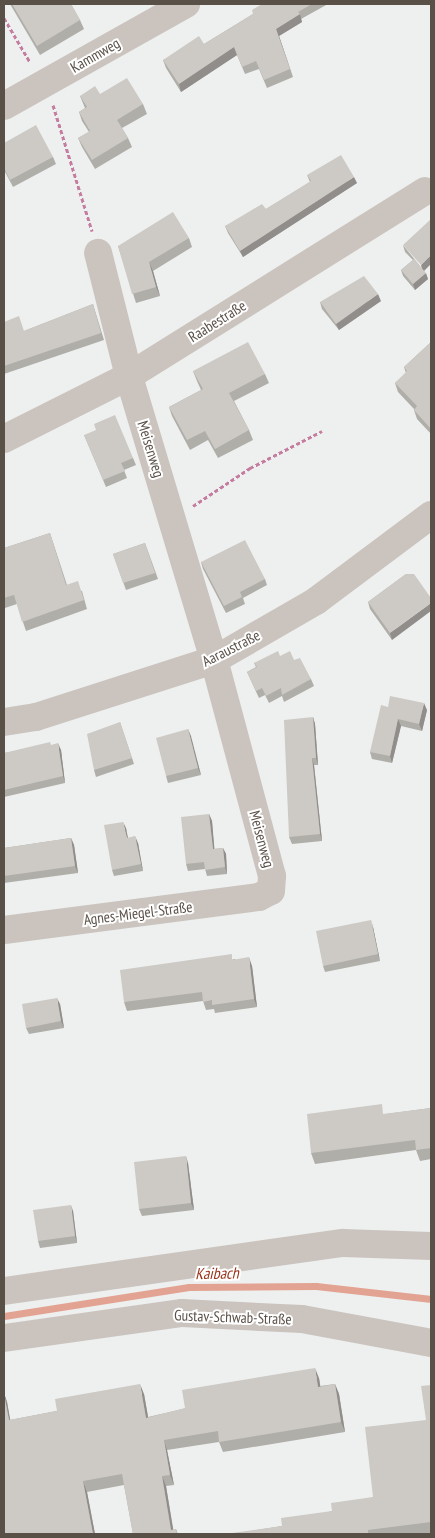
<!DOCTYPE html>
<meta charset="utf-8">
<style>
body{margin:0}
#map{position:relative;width:435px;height:1538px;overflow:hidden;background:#eef0f0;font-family:"PT Sans Narrow",sans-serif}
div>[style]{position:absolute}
.stream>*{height:7px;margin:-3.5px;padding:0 3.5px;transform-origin:3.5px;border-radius:3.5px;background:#e2a392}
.path>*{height:3px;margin-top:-1.5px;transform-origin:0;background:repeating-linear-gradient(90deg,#c47c9f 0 4px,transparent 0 6.5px)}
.minor>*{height:28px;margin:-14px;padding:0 14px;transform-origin:14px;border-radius:14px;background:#cbc4be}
.wall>*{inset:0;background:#b0aea9}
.shaded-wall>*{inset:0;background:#908d8a}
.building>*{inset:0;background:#cdcac5}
span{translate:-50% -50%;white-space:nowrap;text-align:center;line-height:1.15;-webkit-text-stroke:4px #fff;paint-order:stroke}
.street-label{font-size:15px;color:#595048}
.water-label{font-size:16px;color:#99351b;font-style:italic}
.frame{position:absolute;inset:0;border:5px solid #595048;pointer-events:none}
</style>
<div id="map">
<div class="stream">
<div style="left:4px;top:1316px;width:187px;rotate:-8.9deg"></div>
<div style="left:189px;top:1287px;width:127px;rotate:-0.5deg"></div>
<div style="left:316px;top:1286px;width:116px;rotate:6.4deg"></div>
</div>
<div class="path">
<div style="left:4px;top:18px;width:51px;rotate:59.4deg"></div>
<div style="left:53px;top:105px;width:132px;rotate:72.8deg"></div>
<div style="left:193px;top:506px;width:69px;rotate:-33.7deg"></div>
<div style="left:250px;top:468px;width:81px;rotate:-27.2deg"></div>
</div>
<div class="minor">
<div style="left:4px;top:106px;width:209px;rotate:-29.3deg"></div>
<div style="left:4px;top:439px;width:140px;rotate:-26.7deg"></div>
<div style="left:129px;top:376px;width:349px;rotate:-32deg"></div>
<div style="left:4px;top:722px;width:32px;rotate:-9deg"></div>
<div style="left:36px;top:717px;width:187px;rotate:-17.8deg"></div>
<div style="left:214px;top:660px;width:118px;rotate:-30deg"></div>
<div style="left:316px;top:601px;width:144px;rotate:-36.8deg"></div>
<div style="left:4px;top:930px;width:257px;rotate:-7.4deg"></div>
<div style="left:259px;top:897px;width:13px;rotate:-27deg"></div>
<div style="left:271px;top:891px;width:15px;rotate:-86deg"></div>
<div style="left:272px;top:876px;width:224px;rotate:-105deg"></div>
<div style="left:214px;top:660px;width:296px;rotate:-106.7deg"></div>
<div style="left:129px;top:376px;width:127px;rotate:-104.1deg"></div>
<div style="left:4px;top:1291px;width:342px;rotate:-8.1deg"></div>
<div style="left:343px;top:1243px;width:88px;rotate:2deg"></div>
<div style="left:4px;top:1338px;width:180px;rotate:-8deg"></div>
<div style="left:182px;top:1313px;width:120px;rotate:2.9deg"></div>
<div style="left:302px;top:1319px;width:131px;rotate:10.5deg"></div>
</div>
<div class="wall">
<div style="clip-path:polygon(10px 4px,71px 4px,80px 20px,84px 29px,40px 55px)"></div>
<div style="clip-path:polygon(262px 4px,328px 4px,301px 19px,302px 22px,279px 36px,293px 77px,267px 88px,259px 69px,245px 74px,237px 55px,181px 92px,166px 68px,163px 60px,204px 44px,253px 14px)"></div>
<div style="clip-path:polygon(100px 94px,143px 104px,147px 114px,122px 128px,128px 138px,132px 147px,95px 169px,82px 147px,78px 138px,89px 132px,82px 121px,79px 112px,85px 108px,80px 96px)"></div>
<div style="clip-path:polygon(4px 143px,53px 157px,56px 164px,13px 187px,4px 170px)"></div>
<div style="clip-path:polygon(307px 175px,357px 183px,243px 257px,228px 233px,225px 226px,266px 209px,310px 182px)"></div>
<div style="clip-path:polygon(189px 238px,192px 247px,153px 271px,160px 296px,136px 303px,118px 246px)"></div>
<div style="clip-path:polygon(403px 245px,424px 271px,428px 279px,415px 290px,403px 276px,401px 270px,413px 260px,405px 252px)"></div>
<div style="clip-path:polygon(381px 301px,339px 330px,322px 309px,320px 302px)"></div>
<div style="clip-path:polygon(93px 304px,104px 340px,4px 374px,4px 322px,24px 331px)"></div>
<div style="clip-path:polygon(431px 342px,431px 434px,417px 419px,414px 410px,414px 409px,398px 392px,395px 383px,406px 373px,404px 367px)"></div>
<div style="clip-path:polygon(193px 371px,265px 374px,269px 383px,234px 401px,249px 430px,253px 440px,218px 458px,208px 440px,190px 450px,172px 416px,169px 407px,201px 390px,197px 381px)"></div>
<div style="clip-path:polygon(84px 435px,133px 458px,136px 465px,124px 470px,127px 478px,106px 487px)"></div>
<div style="clip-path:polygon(50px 533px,67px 585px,82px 591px,87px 609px,26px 631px,17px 604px,5px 608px,4px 606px,4px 548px)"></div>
<div style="clip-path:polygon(145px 543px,158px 579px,126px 590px,113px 554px)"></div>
<div style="clip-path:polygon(201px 562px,265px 579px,267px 585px,243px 598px,245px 604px,226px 613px,203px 569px)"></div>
<div style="clip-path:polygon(406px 574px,392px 640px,370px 609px,368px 602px)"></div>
<div style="clip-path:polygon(280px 656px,294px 660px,311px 679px,314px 686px,284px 702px,282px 696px,269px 703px,265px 695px,259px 698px,247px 672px,256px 667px,254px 663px)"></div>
<div style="clip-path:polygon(388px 707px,427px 710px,422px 731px,401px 726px,392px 763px,372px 759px,370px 752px)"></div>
<div style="clip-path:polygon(313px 717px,315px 724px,318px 765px,314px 765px,322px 841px,292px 844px,289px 837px)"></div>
<div style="clip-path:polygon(120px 722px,134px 764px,96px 777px,94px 770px)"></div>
<div style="clip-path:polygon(188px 729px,201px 775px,168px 783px,166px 776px)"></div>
<div style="clip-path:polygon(52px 745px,61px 750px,65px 783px,4px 797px,4px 753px)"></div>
<div style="clip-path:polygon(209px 814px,212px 821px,214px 849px,223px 848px,226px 854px,227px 874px,207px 876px,205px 869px,188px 871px,186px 864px)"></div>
<div style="clip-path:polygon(126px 828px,128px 838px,138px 843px,143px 871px,114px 876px,112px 870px)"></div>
<div style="clip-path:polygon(71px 838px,74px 845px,78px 873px,4px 883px,4px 848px)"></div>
<div style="clip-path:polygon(373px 927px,380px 961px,325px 972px,323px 966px)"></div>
<div style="clip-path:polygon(234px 959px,252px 966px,257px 1007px,215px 1013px,214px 1009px,206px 1010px,203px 1001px,127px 1011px,124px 1002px)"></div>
<div style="clip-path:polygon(60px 1004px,64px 1028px,29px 1034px,26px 1028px)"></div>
<div style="clip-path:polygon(431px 1108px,431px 1159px,420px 1161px,416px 1150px,315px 1164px,311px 1153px,386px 1114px)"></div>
<div style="clip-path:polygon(188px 1163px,194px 1210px,142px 1216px,139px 1209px)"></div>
<div style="clip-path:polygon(73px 1211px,77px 1243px,40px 1248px,38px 1241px)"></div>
<div style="clip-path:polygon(319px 1378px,320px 1386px,335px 1384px,339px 1394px,345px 1432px,223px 1452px,219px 1442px,167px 1450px,174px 1485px,166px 1486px,173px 1530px,176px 1529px,178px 1534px,133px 1534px,124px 1485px,87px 1492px,95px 1534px,4px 1534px,4px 1393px,7px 1402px,10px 1420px,144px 1394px,148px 1417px)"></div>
<div style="clip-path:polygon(431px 1385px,431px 1533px,423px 1534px,232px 1534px,282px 1526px,332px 1511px,373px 1497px,426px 1420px)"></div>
</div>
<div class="shaded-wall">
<div style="clip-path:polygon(300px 14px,302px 22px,279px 36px,293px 77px,276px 29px)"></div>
<div style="clip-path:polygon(234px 47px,237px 55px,181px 92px,179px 84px)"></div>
<div style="clip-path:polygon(354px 177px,357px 183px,243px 257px,240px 251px)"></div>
<div style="clip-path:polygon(431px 255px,431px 264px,423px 272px,421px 265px)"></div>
<div style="clip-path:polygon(149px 262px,153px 271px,160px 296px,156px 287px)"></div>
<div style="clip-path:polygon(426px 273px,428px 279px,415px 290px,413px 284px)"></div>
<div style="clip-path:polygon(378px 294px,381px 301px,339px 330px,336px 324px)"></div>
<div style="clip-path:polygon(431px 603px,431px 611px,392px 640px,390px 633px)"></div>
<div style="clip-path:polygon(424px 703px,427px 710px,422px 731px,419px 724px)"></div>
<div style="clip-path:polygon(313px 717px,315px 724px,318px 765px,316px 758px)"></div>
<div style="clip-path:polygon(398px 719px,401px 726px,392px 763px,390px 756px)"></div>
<div style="clip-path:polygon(188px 729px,191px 736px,201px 775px,198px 768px)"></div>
<div style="clip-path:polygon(58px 743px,61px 750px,65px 783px,63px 776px)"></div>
<div style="clip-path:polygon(312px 758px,314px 765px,322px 841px,320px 834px)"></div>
<div style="clip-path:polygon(209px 814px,212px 821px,215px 855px,213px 849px)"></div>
<div style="clip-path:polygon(123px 822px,126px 828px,129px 845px,127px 838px)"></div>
<div style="clip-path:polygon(135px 836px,138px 843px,143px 871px,141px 864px)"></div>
<div style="clip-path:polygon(71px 838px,74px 845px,78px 873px,75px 866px)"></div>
<div style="clip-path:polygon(223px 848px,226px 854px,227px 874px,225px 867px)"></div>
<div style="clip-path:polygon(371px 920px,373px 927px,380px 961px,378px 954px)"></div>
<div style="clip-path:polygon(249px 957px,252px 966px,257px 1007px,254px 999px)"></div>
<div style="clip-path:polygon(57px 998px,60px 1004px,64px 1028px,61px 1021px)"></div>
<div style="clip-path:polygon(186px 1156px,188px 1163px,194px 1210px,191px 1203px)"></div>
<div style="clip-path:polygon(71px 1205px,73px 1211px,77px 1243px,75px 1236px)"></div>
<div style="clip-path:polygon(315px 1368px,319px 1378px,322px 1397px,318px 1387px)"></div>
<div style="clip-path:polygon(140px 1384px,144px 1394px,150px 1428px,146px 1418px)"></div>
<div style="clip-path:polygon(335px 1384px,339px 1394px,345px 1432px,341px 1422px)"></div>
<div style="clip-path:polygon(4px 1393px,7px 1402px,12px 1430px,9px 1420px)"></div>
<div style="clip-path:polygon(164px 1440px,167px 1450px,174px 1485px,170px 1475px)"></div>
<div style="clip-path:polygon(162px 1476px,166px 1486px,174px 1534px,171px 1530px)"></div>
<div style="clip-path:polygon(83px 1481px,87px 1492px,95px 1534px,93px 1534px)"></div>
</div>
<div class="building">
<div style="clip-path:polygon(12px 4px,71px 4px,80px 20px,37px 46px)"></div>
<div style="clip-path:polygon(262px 4px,312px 4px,298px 12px,300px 14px,276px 29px,290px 69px,264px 80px,256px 61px,242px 67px,234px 47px,179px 84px,163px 60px,199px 36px,204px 44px,253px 14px,252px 10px)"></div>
<div style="clip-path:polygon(127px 78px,143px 104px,117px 120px,128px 138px,92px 160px,78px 138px,90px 131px,79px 112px,87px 107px,80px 96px,95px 86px,100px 94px)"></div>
<div style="clip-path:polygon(36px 125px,53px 157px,10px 180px,4px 168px,4px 143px)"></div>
<div style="clip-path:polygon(341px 155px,354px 177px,240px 251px,225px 226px,262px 204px,266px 209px,311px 181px,307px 175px)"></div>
<div style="clip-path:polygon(173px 212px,189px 238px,149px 262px,156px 287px,132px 294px,118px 246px)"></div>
<div style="clip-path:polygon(431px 219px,431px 255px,421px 265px,403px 245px)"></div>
<div style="clip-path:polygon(414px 259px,426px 273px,413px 284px,401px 270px)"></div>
<div style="clip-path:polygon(364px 276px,378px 294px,336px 324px,320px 302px)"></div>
<div style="clip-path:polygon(93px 304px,101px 333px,4px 366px,4px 322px,19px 316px,24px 331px)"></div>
<div style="clip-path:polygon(248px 342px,265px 374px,229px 393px,249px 430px,215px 449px,205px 431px,187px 440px,169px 407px,203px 389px,193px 371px)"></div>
<div style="clip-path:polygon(431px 342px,431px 429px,414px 410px,417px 406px,395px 383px,407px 371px,404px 367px)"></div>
<div style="clip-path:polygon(115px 415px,133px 458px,121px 463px,125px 471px,103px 480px,84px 435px,96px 430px,94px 424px)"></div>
<div style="clip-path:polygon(50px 533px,66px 585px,78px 581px,84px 600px,22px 622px,14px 595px,4px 598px,4px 548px)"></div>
<div style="clip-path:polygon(245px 540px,265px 579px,240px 592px,242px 597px,224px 606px,201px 562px)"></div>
<div style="clip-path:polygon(145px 543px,155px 573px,123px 583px,113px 554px)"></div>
<div style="clip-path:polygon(406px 574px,414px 574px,431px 598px,431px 603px,390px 633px,368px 602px)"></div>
<div style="clip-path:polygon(278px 651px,280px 656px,290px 651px,294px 660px,300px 658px,311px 679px,282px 695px,281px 688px,266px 696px,262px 688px,256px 691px,247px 672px,257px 667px,254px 663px)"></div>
<div style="clip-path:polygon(390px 696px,424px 703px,419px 724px,398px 719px,390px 756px,370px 752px,381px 705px,388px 707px)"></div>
<div style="clip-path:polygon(313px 717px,316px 758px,312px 758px,320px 834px,289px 837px,284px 720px)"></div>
<div style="clip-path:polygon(120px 722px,132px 758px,94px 770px,87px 734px)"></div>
<div style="clip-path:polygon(188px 729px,198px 768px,166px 776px,156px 738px)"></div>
<div style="clip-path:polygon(50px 742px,51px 745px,58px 743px,63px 776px,4px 790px,4px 753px)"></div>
<div style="clip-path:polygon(209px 814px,213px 849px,223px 848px,225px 867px,205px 870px,204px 862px,186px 864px,181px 817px)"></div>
<div style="clip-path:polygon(123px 822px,127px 838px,135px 836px,141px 864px,112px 870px,104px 825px)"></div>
<div style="clip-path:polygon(71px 838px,75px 866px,4px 876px,4px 848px)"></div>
<div style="clip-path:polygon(371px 920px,378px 954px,323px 966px,316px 931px)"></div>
<div style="clip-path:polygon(232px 954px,232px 960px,249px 957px,254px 999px,212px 1005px,212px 1000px,203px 1002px,202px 992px,124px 1002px,120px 970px)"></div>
<div style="clip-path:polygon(57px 998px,61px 1021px,26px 1028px,22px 1004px)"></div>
<div style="clip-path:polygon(382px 1104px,383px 1114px,431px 1108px,431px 1148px,416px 1150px,415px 1140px,311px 1153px,307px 1114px)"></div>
<div style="clip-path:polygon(186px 1156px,191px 1203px,139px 1209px,134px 1162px)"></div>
<div style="clip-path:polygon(71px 1205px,75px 1236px,38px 1241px,33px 1210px)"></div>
<div style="clip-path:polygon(315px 1368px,318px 1387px,335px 1384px,341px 1422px,219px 1442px,218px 1431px,164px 1440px,170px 1475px,162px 1476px,171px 1530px,176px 1529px,177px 1534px,133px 1534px,122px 1474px,83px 1481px,93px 1534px,4px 1534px,4px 1394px,9px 1420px,57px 1411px,55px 1399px,140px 1384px,146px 1418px,185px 1408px,182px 1390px)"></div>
<div style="clip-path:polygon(431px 1385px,431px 1522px,368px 1530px,368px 1534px,232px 1534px,232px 1533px,282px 1526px,281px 1518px,332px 1511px,331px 1503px,373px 1497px,365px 1427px,426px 1420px,421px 1386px)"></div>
</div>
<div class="street-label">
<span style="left:95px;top:55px;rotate:-30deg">Kammweg</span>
<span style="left:217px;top:321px;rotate:-32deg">Raabestraße</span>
<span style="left:151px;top:449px;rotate:73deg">Meisenweg</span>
<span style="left:231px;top:648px;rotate:-27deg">Aaraustraße</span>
<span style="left:262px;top:839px;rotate:75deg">Meisenweg</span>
<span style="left:138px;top:913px;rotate:-7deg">Agnes-Miegel-Straße</span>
<span style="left:233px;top:1317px;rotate:2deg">Gustav-Schwab-Straße</span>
</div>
<div class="water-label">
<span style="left:217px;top:1273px;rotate:-1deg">Kaibach</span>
</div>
<div class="frame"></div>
</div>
